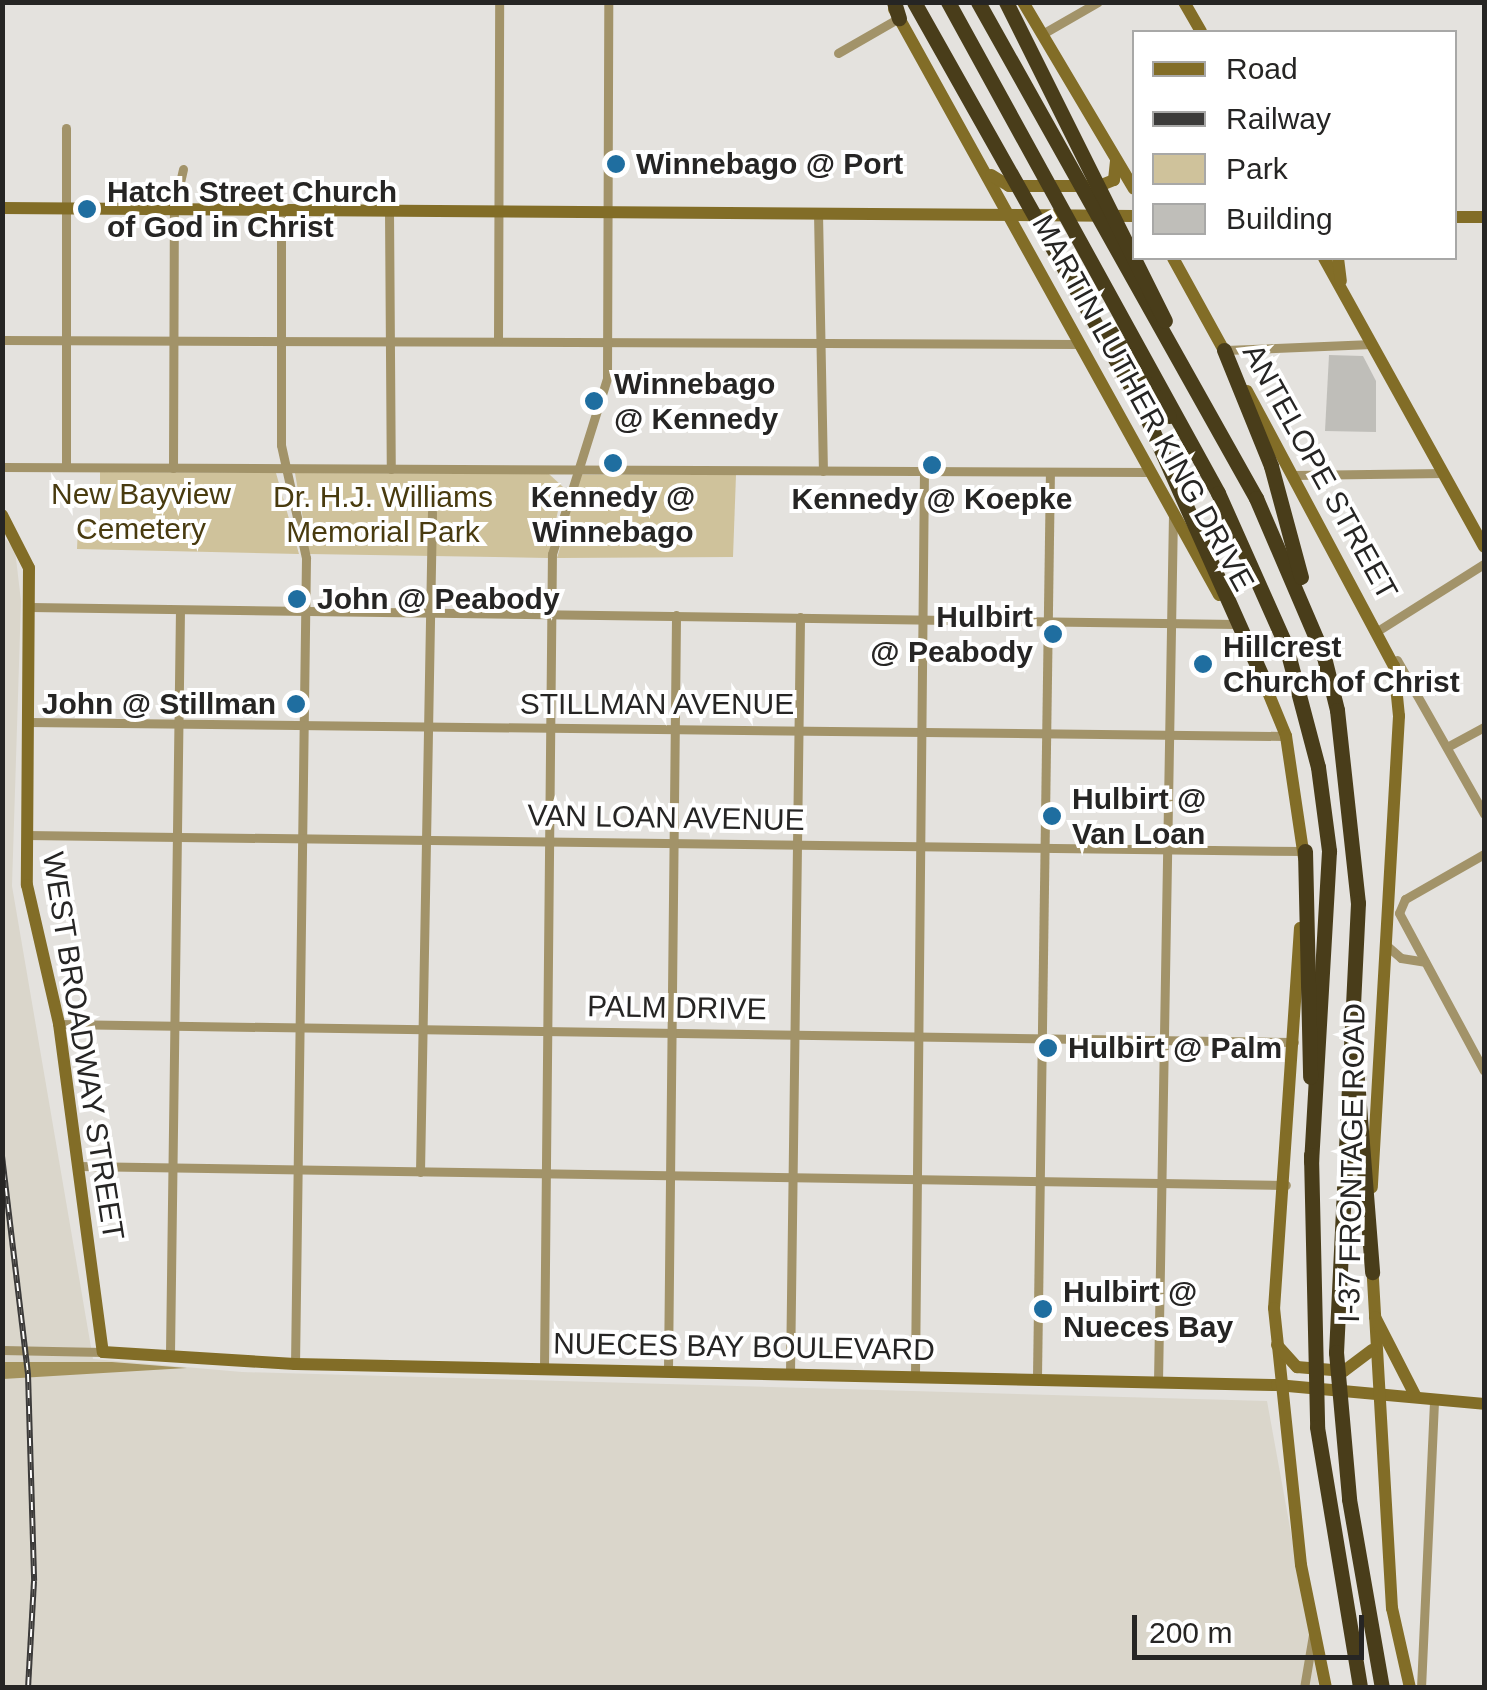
<!DOCTYPE html>
<style>
body{margin:0}
#map{position:relative;width:1487px;height:1690px;overflow:hidden;background:#e4e2de;font-family:Helvetica,sans-serif}
div>[style]{position:absolute}
.built>*{inset:0;background:#dad6cb}
.green>*{inset:0;background:#cfc29b}
.water>*{inset:0;background:#a4935d}
.building>*{inset:0;background:#bfbeb9}
.street>*{height:9px;margin:-4.5px;padding:0 4.5px;transform-origin:4.5px;border-radius:4.5px;background:#a29369}
.secondary>*{height:12px;margin:-6px;padding:0 6px;transform-origin:6px;border-radius:6px;background:#826d27}
.highway>*{height:15px;margin:-7.5px;padding:0 7.5px;transform-origin:7.5px;border-radius:7.5px;background:#493d1a}
.rail>*{height:6px;margin-top:-3px;transform-origin:0;background:repeating-linear-gradient(90deg,#fff 0 8px,#3c3b3a 0 16px);box-sizing:border-box;border-block:2px solid #3c3b3a}
.dots>*{width:28px;height:28px;translate:-50% -50%;box-sizing:border-box;border:5px solid #fff;border-radius:50%}
span{translate:-50% -50%;white-space:nowrap;text-align:center;line-height:1.15;-webkit-text-stroke:8px #fff;paint-order:stroke}
.poi-label{font-size:30px;color:#262524;font-weight:700}
.left{translate:0 -50%;text-align:left}
.right{translate:-100% -50%;text-align:right}
.street-label{font-size:30px;color:#262524}
.park-label{font-size:30px;color:#493b0f}
.frame{position:absolute;inset:0;border:5px solid #262524;pointer-events:none}
.legend{position:absolute;left:1132px;top:30px;width:325px;height:230px;box-sizing:border-box;background:#fff;border:2px solid #a8a8a7;margin:0;padding:12px 18px;list-style:none;font-size:30px;color:#262524}
.legend li{display:flex;align-items:center;gap:20px;height:50px}
.legend b{width:50px;border:2px solid #a8a8a7}
.scale{position:absolute;left:1132px;top:1615px;width:232px;height:45px;box-sizing:border-box;border:5px solid #262524;border-top:0;padding-left:12px;font-size:30px;line-height:35px;white-space:nowrap;color:#262524;-webkit-text-stroke:8px #fff;paint-order:stroke}
</style>
<div id="map">
<div class="built">
<div style="clip-path:polygon(2px 535px,15px 550px,21px 601px,12px 886px,93px 1359px,242px 1372px,1267px 1401px,1319px 1687px,3px 1687px)"></div>
</div>
<div class="green">
<div style="clip-path:polygon(100px 472px,276px 473px,299px 554px,77px 549px,78px 527px,100px 527px)"></div>
<div style="clip-path:polygon(295px 473px,549px 474px,563px 487px,548px 558px,309px 554px)"></div>
<div style="clip-path:polygon(581px 475px,736px 475px,733px 557px,557px 558px)"></div>
</div>
<div class="water">
<div style="clip-path:polygon(3px 1362px,112px 1362px,187px 1368px,3px 1379px)"></div>
</div>
<div class="building">
<div style="clip-path:polygon(1329px 355px,1363px 356px,1376px 381px,1376px 432px,1325px 431px)"></div>
</div>
<div class="street">
<div style="left:1044px;top:33px;width:62px;rotate:-29.9deg"></div>
<div style="left:838px;top:53px;width:70px;rotate:-29.8deg"></div>
<div style="left:281px;top:211px;width:234px;rotate:90deg"></div>
<div style="left:281px;top:445px;width:116px;rotate:77.5deg"></div>
<div style="left:306px;top:558px;width:806px;rotate:90.78deg"></div>
<div style="left:389px;top:211px;width:258px;rotate:89.6deg"></div>
<div style="left:818px;top:213px;width:258px;rotate:88.9deg"></div>
<div style="left:2px;top:340px;width:1077px;rotate:0.21deg"></div>
<div style="left:498px;top:341px;width:339px;rotate:-89.8deg"></div>
<div style="left:1225px;top:350px;width:147px;rotate:-2.3deg"></div>
<div style="left:2px;top:467px;width:1148px;rotate:0.25deg"></div>
<div style="left:66px;top:467px;width:339px;rotate:-90deg"></div>
<div style="left:173px;top:468px;width:259px;rotate:-89.8deg"></div>
<div style="left:174px;top:209px;width:41px;rotate:-77.3deg"></div>
<div style="left:1293px;top:475px;width:151px;rotate:-0.8deg"></div>
<div style="left:30px;top:607px;width:1206px;rotate:0.81deg"></div>
<div style="left:1379px;top:630px;width:124px;rotate:-32.2deg"></div>
<div style="left:1397px;top:660px;width:177px;rotate:60.5deg"></div>
<div style="left:28px;top:722px;width:1258px;rotate:0.64deg"></div>
<div style="left:1447px;top:747px;width:42px;rotate:-28.4deg"></div>
<div style="left:26px;top:835px;width:1279px;rotate:0.72deg"></div>
<div style="left:1484px;top:854px;width:91px;rotate:150.3deg"></div>
<div style="left:1405px;top:899px;width:15px;rotate:113deg"></div>
<div style="left:1399px;top:913px;width:179px;rotate:61.7deg"></div>
<div style="left:1386px;top:945px;width:20px;rotate:41deg"></div>
<div style="left:1401px;top:958px;width:24px;rotate:9deg"></div>
<div style="left:59px;top:1024px;width:1235px;rotate:0.84deg"></div>
<div style="left:78px;top:1166px;width:1208px;rotate:0.9deg"></div>
<div style="left:420px;top:1172px;width:660px;rotate:-88.96deg"></div>
<div style="left:2px;top:1350px;width:101px;rotate:1.1deg"></div>
<div style="left:170px;top:1353px;width:742px;rotate:-89.23deg"></div>
<div style="left:544px;top:1368px;width:814px;rotate:-89.44deg"></div>
<div style="left:552px;top:554px;width:184px;rotate:-72.6deg"></div>
<div style="left:607px;top:378px;width:376px;rotate:-89.8deg"></div>
<div style="left:668px;top:1369px;width:754px;rotate:-89.39deg"></div>
<div style="left:790px;top:1373px;width:756px;rotate:-89.24deg"></div>
<div style="left:915px;top:1374px;width:903px;rotate:-89.43deg"></div>
<div style="left:1037px;top:1377px;width:905px;rotate:-89.18deg"></div>
<div style="left:1158px;top:1382px;width:865px;rotate:-89.01deg"></div>
<div style="left:1304px;top:1688px;width:54px;rotate:-80.4deg"></div>
<div style="left:1421px;top:1688px;width:290px;rotate:-87.4deg"></div>
</div>
<div class="secondary">
<div style="left:1023px;top:2px;width:217px;rotate:59.3deg"></div>
<div style="left:1184px;top:2px;width:34px;rotate:60deg"></div>
<div style="left:894px;top:9px;width:670px;rotate:60.99deg"></div>
<div style="left:991px;top:175px;width:21px;rotate:31deg"></div>
<div style="left:1009px;top:186px;width:90px"></div>
<div style="left:1099px;top:186px;width:16px;rotate:-22deg"></div>
<div style="left:1114px;top:180px;width:20px;rotate:-84deg"></div>
<div style="left:2px;top:208px;width:1132px;rotate:0.4deg"></div>
<div style="left:1454px;top:217px;width:30px"></div>
<div style="left:1173px;top:258px;width:112px;rotate:61.1deg"></div>
<div style="left:1324px;top:258px;width:330px;rotate:61deg"></div>
<div style="left:1338px;top:258px;width:23px;rotate:83deg"></div>
<div style="left:1247px;top:391px;width:312px;rotate:61.9deg"></div>
<div style="left:1394px;top:666px;width:50px;rotate:84.3deg"></div>
<div style="left:1399px;top:716px;width:472px;rotate:93.3deg"></div>
<div style="left:2px;top:515px;width:59px;rotate:63deg"></div>
<div style="left:29px;top:568px;width:317px;rotate:90.4deg"></div>
<div style="left:27px;top:885px;width:143px;rotate:77deg"></div>
<div style="left:59px;top:1024px;width:331px;rotate:82.4deg"></div>
<div style="left:103px;top:1352px;width:192px;rotate:3.6deg"></div>
<div style="left:295px;top:1364px;width:982px;rotate:1.23deg"></div>
<div style="left:1277px;top:1385px;width:208px;rotate:5.2deg"></div>
<div style="left:1261px;top:675px;width:66px;rotate:67.7deg"></div>
<div style="left:1286px;top:736px;width:123px;rotate:81.6deg"></div>
<div style="left:1300px;top:928px;width:381px;rotate:93.9deg"></div>
<div style="left:1274px;top:1308px;width:258px;rotate:84deg"></div>
<div style="left:1301px;top:1565px;width:126px;rotate:78.5deg"></div>
<div style="left:1372px;top:1262px;width:347px;rotate:86.7deg"></div>
<div style="left:1392px;top:1608px;width:82px;rotate:77.3deg"></div>
<div style="left:1375px;top:1317px;width:88px;rotate:62.9deg"></div>
<div style="left:1277px;top:1345px;width:30px;rotate:48deg"></div>
<div style="left:1297px;top:1367px;width:47px;rotate:4.9deg"></div>
<div style="left:1344px;top:1371px;width:35px;rotate:-37deg"></div>
</div>
<div class="highway">
<div style="left:894px;top:2px;width:17px;rotate:73deg"></div>
<div style="left:914px;top:2px;width:465px;rotate:60.6deg"></div>
<div style="left:1142px;top:407px;width:300px;rotate:66deg"></div>
<div style="left:948px;top:2px;width:560px;rotate:61.19deg"></div>
<div style="left:1218px;top:493px;width:167px;rotate:66deg"></div>
<div style="left:1286px;top:646px;width:125px;rotate:75.2deg"></div>
<div style="left:1318px;top:767px;width:85px;rotate:82.5deg"></div>
<div style="left:1329px;top:851px;width:311px;rotate:93.3deg"></div>
<div style="left:978px;top:2px;width:569px;rotate:60.73deg"></div>
<div style="left:1256px;top:498px;width:173px;rotate:66.8deg"></div>
<div style="left:1324px;top:657px;width:55px;rotate:76.2deg"></div>
<div style="left:1337px;top:710px;width:194px;rotate:83.8deg"></div>
<div style="left:1358px;top:903px;width:450px;rotate:92.8deg"></div>
<div style="left:1336px;top:1352px;width:148px;rotate:84.9deg"></div>
<div style="left:1349px;top:1499px;width:192px;rotate:80.1deg"></div>
<div style="left:1006px;top:2px;width:356px;rotate:63.5deg"></div>
<div style="left:1108px;top:328px;width:107px;rotate:55.3deg"></div>
<div style="left:1224px;top:350px;width:125px;rotate:67.9deg"></div>
<div style="left:1271px;top:466px;width:115px;rotate:74.9deg"></div>
<div style="left:1305px;top:851px;width:226px;rotate:88.7deg"></div>
<div style="left:1356px;top:1067px;width:206px;rotate:85.5deg"></div>
<div style="left:1311px;top:1155px;width:272px;rotate:88.7deg"></div>
<div style="left:1317px;top:1427px;width:265px;rotate:80.6deg"></div>
</div>
<div class="rail">
<div style="left:2px;top:1156px;width:220px;rotate:83.2deg"></div>
<div style="left:28px;top:1374px;width:207px;rotate:88.3deg"></div>
<div style="left:34px;top:1581px;width:107px;rotate:93.2deg"></div>
</div>
<div class="dots">
<div style="left:616px;top:164px;background:#1f6ea0"></div>
<div style="left:87px;top:209px;background:#1f6ea0"></div>
<div style="left:594px;top:401px;background:#1f6ea0"></div>
<div style="left:613px;top:463px;background:#1f6ea0"></div>
<div style="left:932px;top:465px;background:#1f6ea0"></div>
<div style="left:297px;top:599px;background:#1f6ea0"></div>
<div style="left:1053px;top:634px;background:#1f6ea0"></div>
<div style="left:1203px;top:664px;background:#1f6ea0"></div>
<div style="left:296px;top:704px;background:#1f6ea0"></div>
<div style="left:1052px;top:816px;background:#1f6ea0"></div>
<div style="left:1048px;top:1048px;background:#1f6ea0"></div>
<div style="left:1043px;top:1309px;background:#1f6ea0"></div>
</div>
<div class="poi-label">
<span class="left" style="left:636px;top:164px">Winnebago @ Port</span>
<span class="left" style="left:107px;top:209px">Hatch Street Church<br>of God in Christ</span>
<span class="left" style="left:614px;top:401px">Winnebago<br>@ Kennedy</span>
<span style="left:613px;top:514px">Kennedy @<br>Winnebago</span>
<span style="left:932px;top:499px">Kennedy @ Koepke</span>
<span class="left" style="left:317px;top:599px">John @ Peabody</span>
<span class="right" style="left:1033px;top:634px">Hulbirt<br>@ Peabody</span>
<span class="left" style="left:1223px;top:664px">Hillcrest<br>Church of Christ</span>
<span class="right" style="left:276px;top:704px">John @ Stillman</span>
<span class="left" style="left:1072px;top:816px">Hulbirt @<br>Van Loan</span>
<span class="left" style="left:1068px;top:1048px">Hulbirt @ Palm</span>
<span class="left" style="left:1063px;top:1309px">Hulbirt @<br>Nueces Bay</span>
</div>
<div class="street-label">
<span style="left:1143px;top:403px;rotate:61deg">MARTIN LUTHER KING DRIVE</span>
<span style="left:1320px;top:472px;rotate:61deg">ANTELOPE STREET</span>
<span style="left:657px;top:704px">STILLMAN AVENUE</span>
<span style="left:666px;top:818px;rotate:1deg">VAN LOAN AVENUE</span>
<span style="left:677px;top:1008px;rotate:1deg">PALM DRIVE</span>
<span style="left:83px;top:1046px;rotate:81deg">WEST BROADWAY STREET</span>
<span style="left:1352px;top:1163px;rotate:-89deg">I-37 FRONTAGE ROAD</span>
<span style="left:744px;top:1347px;rotate:1deg">NUECES BAY BOULEVARD</span>
</div>
<div class="park-label">
<span style="left:141px;top:511px">New Bayview<br>Cemetery</span>
<span style="left:383px;top:514px">Dr. H.J. Williams<br>Memorial Park</span>
</div>
<div class="frame"></div>
<ul class="legend">
<li><b style="height:12px;background:#826d27"></b>Road</li>
<li><b style="height:12px;background:#3c3b3a"></b>Railway</li>
<li><b style="height:28px;background:#cfc29b"></b>Park</li>
<li><b style="height:28px;background:#bfbeb9"></b>Building</li>
</ul>
<div class="scale">200 m</div>
</div>
